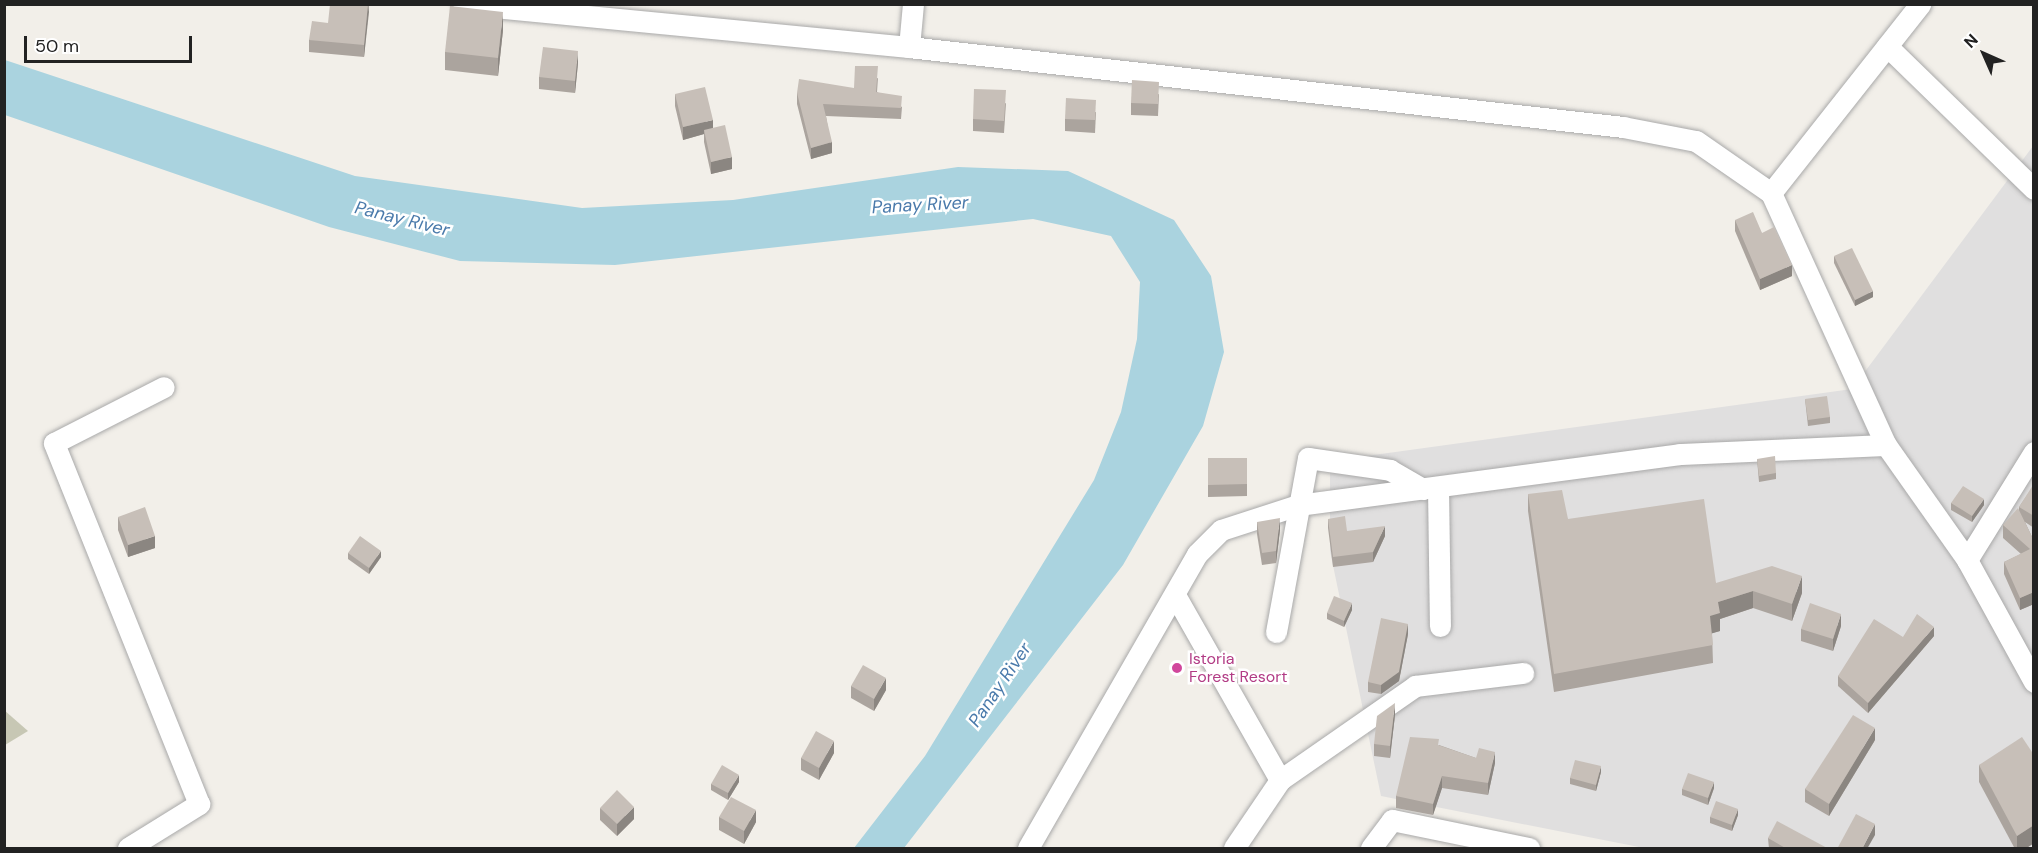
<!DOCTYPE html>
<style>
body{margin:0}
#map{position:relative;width:2038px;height:853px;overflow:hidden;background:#f2efe9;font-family:"DM Sans",sans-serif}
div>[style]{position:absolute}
.residential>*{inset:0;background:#e0dfdf}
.construction>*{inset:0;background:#c7c7b4}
.water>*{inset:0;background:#aad3df}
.roads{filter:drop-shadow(0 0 2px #a9a9a9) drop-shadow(0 0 2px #a9a9a9)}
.minor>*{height:21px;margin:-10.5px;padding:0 10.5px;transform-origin:10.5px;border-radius:10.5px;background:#fff}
.wall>*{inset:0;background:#aba49e}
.shaded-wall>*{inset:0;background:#8b8681}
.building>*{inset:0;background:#c7bfb8}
.dots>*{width:16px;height:16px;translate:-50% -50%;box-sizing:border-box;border:3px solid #fff;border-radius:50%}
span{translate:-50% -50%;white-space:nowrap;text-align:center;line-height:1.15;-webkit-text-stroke:5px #fff;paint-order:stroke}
.hotel-label{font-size:16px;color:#b23c85}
.left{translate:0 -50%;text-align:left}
.water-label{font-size:18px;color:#4a7aab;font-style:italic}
.frame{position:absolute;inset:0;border:6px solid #222;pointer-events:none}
.north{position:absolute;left:1954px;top:24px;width:60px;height:60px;-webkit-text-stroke:4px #fff;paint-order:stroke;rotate:315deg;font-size:16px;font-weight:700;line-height:24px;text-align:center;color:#222}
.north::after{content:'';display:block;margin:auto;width:21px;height:27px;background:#222;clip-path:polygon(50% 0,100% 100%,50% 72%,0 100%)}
.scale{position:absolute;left:24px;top:36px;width:168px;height:27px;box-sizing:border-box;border:3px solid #222;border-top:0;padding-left:8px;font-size:18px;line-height:21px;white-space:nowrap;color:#222;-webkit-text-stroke:4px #fff;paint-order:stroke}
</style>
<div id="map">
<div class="residential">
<div style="clip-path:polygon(2033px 146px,2033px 848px,1644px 848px,1381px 796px,1330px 551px,1330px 461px,1852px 389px)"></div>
</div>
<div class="construction">
<div style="clip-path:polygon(4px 710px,28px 731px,5px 745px,4px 745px)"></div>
</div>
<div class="water">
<div style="clip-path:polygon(5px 60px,355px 176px,582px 208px,733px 200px,958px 167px,1068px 171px,1174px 220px,1211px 276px,1224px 352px,1203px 426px,1123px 565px,904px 848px,854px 848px,925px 756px,1094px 480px,1121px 412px,1137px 339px,1140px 282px,1111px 236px,1033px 219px,615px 265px,460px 261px,329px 227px,5px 115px)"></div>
</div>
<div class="roads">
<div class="minor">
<div style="left:463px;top:4px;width:448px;rotate:5.5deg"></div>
<div style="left:909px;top:47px;width:718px;rotate:6.39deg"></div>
<div style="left:1623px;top:127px;width:74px;rotate:10.9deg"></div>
<div style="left:1696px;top:141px;width:91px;rotate:34.7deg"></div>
<div style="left:1771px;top:193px;width:277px;rotate:65.5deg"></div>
<div style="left:1886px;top:445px;width:141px;rotate:54.8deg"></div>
<div style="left:1967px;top:560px;width:139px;rotate:61.2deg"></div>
<div style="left:1887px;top:46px;width:205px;rotate:44.2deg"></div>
<div style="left:909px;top:47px;width:43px;rotate:-84.7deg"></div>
<div style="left:1771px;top:193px;width:241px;rotate:-51.7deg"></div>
<div style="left:1438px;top:487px;width:139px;rotate:89.2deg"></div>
<div style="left:1967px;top:560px;width:127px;rotate:-58.2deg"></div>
<div style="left:1175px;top:595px;width:213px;rotate:60.4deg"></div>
<div style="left:1276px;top:632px;width:177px;rotate:-79.6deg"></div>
<div style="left:1308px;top:458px;width:83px;rotate:8.3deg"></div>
<div style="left:1390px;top:470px;width:38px;rotate:30deg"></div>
<div style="left:128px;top:848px;width:84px;rotate:-31.8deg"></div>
<div style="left:199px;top:804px;width:389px;rotate:-111.9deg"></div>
<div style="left:54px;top:443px;width:123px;rotate:-27deg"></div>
<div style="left:1028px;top:848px;width:339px;rotate:-60.1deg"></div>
<div style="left:1197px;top:554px;width:34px;rotate:-45deg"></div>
<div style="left:1221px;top:530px;width:81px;rotate:-18deg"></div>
<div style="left:1298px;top:505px;width:385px;rotate:-7.6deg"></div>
<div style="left:1680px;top:454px;width:206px;rotate:-2.5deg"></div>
<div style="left:1234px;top:848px;width:82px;rotate:-55.9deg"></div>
<div style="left:1280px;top:780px;width:165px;rotate:-34.8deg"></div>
<div style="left:1415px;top:686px;width:109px;rotate:-6.9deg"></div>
<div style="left:1371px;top:848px;width:35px;rotate:-53deg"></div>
<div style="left:1392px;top:820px;width:140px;rotate:11.6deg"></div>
</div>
</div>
<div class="wall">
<div style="clip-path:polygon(369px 4px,364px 57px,309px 52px,309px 40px,328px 23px)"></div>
<div style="clip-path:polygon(503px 30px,498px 76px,445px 70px,445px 52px)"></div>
<div style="clip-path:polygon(578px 63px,575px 93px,539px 89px,539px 77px)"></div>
<div style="clip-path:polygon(878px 78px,877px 92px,902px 107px,901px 119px,826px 116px,832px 153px,811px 159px,797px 104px,797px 93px,854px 88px)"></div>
<div style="clip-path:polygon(675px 94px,713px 128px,732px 169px,711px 174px,704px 142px,704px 134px,683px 140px,675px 106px)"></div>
<div style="clip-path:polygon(1159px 94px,1158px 116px,1131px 115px,1131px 103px)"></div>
<div style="clip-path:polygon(1006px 103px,1004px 133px,973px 131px,973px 119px)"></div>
<div style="clip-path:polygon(1096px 112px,1095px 133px,1065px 131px,1065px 119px)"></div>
<div style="clip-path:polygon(1735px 220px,1762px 233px,1792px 276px,1760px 290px,1735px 231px)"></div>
<div style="clip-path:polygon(1834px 256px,1873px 297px,1855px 306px,1834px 263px)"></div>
<div style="clip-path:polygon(1805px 399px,1830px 417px,1830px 423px,1808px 426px)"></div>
<div style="clip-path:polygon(1208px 458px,1247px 458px,1247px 496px,1208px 497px)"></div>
<div style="clip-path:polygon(1757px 459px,1776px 473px,1776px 479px,1759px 482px)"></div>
<div style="clip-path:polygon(2034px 485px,2034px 528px,2025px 522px,2034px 541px,2034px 604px,2020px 610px,2004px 574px,2004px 562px,2021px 554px,2003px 538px,2003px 525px,2019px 511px,2019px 507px)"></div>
<div style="clip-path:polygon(1528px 494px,1568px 519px,1716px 583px,1802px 593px,1792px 621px,1753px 608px,1720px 619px,1720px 631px,1712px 633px,1713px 663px,1554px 692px,1528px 511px)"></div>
<div style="clip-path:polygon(1951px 503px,1984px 505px,1972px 522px,1951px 510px)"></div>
<div style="clip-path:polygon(118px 517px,155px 548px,128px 557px,118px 530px)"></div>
<div style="clip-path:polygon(1328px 519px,1347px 531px,1385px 536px,1373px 562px,1333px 567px,1328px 528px)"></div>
<div style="clip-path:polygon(1257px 522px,1280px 530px,1276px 563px,1262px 565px,1257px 534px)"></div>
<div style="clip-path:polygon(348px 553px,381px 557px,369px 574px,348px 559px)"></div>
<div style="clip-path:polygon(1352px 610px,1344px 627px,1327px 619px,1327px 613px)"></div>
<div style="clip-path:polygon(1841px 626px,1833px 651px,1801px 641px,1801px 629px)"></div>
<div style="clip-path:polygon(1408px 634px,1399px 681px,1381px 694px,1368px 692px,1368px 682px)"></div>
<div style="clip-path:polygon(1934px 636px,1868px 713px,1838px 686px,1838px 676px,1903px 637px)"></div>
<div style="clip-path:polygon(851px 686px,886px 690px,874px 711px,851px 698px)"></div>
<div style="clip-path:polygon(1395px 715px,1390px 758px,1374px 756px,1374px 744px)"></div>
<div style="clip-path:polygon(1875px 740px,1829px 816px,1805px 802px,1805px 789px)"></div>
<div style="clip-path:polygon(1439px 745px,1476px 758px,1495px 763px,1488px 795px,1442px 788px,1433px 815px,1396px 808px,1396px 796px)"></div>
<div style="clip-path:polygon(834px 753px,819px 780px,801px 770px,801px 758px)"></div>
<div style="clip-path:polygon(2034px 755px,2034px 843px,2025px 849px,2015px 849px,1979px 782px,1979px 765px)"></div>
<div style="clip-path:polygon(1601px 772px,1596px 791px,1570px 784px,1570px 778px)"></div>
<div style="clip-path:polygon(739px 782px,728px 800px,711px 790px,711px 784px)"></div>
<div style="clip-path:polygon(1714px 788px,1708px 805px,1682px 795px,1682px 789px)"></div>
<div style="clip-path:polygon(600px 808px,634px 819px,617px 836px,600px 820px)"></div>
<div style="clip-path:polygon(1738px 815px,1732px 831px,1710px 823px,1710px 817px)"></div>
<div style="clip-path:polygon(719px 817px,756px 822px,744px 844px,719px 830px)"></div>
<div style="clip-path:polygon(1768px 838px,1829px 849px,1769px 849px)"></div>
</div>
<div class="shaded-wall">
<div style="clip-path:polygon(368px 4px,369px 12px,364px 57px,364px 45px)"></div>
<div style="clip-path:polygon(503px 12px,503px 30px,498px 76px,498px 58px)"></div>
<div style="clip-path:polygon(578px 51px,578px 63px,575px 93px,575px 81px)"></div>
<div style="clip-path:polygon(713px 120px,713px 132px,704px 130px,704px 134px,683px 140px,683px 127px)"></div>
<div style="clip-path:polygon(832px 142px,832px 153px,811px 159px,811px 148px)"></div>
<div style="clip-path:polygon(732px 157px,732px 169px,711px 174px,711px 162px)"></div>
<div style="clip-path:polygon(1792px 265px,1792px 276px,1760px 290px,1760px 279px)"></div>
<div style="clip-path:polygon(1873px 291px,1873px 297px,1855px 306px,1855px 300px)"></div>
<div style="clip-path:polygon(1984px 499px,1984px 505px,1972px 522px,1972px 516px)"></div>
<div style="clip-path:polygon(1280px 518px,1280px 530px,1276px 563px,1276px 551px)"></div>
<div style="clip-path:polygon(1385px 526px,1385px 536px,1373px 562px,1373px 552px)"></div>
<div style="clip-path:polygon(155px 536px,155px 548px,128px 557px,128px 545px)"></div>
<div style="clip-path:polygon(381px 551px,381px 557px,369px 574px,369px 568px)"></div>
<div style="clip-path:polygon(1802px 576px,1802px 593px,1792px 621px,1792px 604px)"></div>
<div style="clip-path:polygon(1753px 591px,1753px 608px,1720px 619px,1720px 631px,1710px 634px,1710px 616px,1718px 602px)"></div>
<div style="clip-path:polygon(2034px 592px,2034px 604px,2020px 610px,2020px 598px)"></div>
<div style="clip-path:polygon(1352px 603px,1352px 610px,1344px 627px,1344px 621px)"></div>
<div style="clip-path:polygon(1841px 614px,1841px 626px,1833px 651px,1833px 639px)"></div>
<div style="clip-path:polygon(1408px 624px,1408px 634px,1399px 681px,1381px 694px,1381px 685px)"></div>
<div style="clip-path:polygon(1934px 627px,1934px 636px,1868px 713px,1868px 703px)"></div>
<div style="clip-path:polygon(886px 678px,886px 690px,874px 711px,874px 699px)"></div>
<div style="clip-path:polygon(1395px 703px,1395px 715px,1390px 758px,1390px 746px)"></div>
<div style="clip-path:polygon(1875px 728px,1875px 740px,1829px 816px,1829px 804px)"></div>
<div style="clip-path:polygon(834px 741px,834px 753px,819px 780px,819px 768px)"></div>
<div style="clip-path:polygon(1495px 752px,1495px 763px,1488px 795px,1488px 783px)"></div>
<div style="clip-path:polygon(1601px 766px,1601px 772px,1596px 791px,1596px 785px)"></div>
<div style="clip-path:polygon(739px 775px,739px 782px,728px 800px,728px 793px)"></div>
<div style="clip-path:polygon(1442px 776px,1442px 788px,1433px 815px,1433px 804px)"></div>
<div style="clip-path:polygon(1714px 782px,1714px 788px,1708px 805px,1708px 798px)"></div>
<div style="clip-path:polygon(634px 807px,634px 819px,617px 836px,617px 824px)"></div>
<div style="clip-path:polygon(1738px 809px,1738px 815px,1732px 831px,1732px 825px)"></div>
<div style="clip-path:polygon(756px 810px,756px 822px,744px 844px,744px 831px)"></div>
<div style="clip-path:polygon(1875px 824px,1875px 835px,1867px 849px,1862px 849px)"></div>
<div style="clip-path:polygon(2034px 825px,2034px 843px,2025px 849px,2017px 849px,2017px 836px)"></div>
</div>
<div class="building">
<div style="clip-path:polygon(330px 4px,368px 4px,364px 45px,309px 40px,312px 21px,328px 23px)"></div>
<div style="clip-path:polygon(450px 6px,503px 12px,498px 58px,445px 52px)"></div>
<div style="clip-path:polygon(543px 47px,578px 51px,575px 81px,539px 77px)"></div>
<div style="clip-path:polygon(855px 66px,878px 66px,876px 92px,902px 96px,901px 108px,823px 104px,832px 142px,811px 148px,797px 93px,799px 79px,854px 88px)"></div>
<div style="clip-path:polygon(1132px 80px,1159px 82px,1158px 104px,1131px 103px)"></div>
<div style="clip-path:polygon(705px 87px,713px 120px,683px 127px,675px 94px)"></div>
<div style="clip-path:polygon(974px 89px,1006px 90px,1004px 121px,973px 119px)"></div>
<div style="clip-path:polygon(1066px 98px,1096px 100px,1095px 120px,1065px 119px)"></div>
<div style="clip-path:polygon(725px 125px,732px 157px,711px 162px,704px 130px)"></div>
<div style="clip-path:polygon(1753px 212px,1762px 233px,1774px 227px,1792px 265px,1760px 279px,1735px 220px)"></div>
<div style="clip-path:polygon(1852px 248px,1873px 291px,1855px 300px,1834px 256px)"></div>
<div style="clip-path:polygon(1827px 396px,1830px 417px,1808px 420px,1805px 399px)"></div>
<div style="clip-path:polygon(1775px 456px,1776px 473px,1759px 476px,1757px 459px)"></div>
<div style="clip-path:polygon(1208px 458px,1247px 458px,1247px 484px,1208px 485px)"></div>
<div style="clip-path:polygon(2033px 485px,2034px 485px,2034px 516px,2019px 507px)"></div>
<div style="clip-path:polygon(1963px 486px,1984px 499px,1972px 516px,1951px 503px)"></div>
<div style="clip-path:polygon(1562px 490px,1568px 519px,1704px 499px,1716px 583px,1772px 566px,1802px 576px,1792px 604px,1753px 591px,1718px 602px,1720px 613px,1710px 616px,1713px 645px,1554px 674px,1528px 494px)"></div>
<div style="clip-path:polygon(145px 507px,155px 536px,128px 545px,118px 517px)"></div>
<div style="clip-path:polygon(2018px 508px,2034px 541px,2034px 592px,2020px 598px,2004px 562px,2030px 549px,2003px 525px)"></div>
<div style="clip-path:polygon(1345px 516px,1347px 531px,1385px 526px,1373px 552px,1333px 557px,1328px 519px)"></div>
<div style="clip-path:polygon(1280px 518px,1276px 551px,1262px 553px,1257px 522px)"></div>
<div style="clip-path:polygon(360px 536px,381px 551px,369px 568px,348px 553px)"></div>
<div style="clip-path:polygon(1334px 596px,1352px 603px,1344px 621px,1327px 613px)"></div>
<div style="clip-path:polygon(1810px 603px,1841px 614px,1833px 639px,1801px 629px)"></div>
<div style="clip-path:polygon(1917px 614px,1934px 627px,1868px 703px,1838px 676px,1874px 619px,1903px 637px)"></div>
<div style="clip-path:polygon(1381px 618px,1408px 624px,1399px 672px,1381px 685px,1368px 682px)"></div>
<div style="clip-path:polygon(863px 665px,886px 678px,874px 699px,851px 686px)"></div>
<div style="clip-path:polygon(1395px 703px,1390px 746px,1374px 744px,1377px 716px)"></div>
<div style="clip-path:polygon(1853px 715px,1875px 728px,1829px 804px,1805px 789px)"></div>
<div style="clip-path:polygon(816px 731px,834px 741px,819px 768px,801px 758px)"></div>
<div style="clip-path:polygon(1410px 737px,1439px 739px,1438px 745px,1476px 758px,1479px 748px,1495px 752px,1488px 783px,1442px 776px,1433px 804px,1396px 796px)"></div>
<div style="clip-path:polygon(2022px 737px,2034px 755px,2034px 825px,2017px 836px,1979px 765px)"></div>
<div style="clip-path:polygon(1575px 760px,1601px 766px,1596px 785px,1570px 778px)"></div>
<div style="clip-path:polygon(722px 765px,739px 775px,728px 793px,711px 784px)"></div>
<div style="clip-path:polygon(1688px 773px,1714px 782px,1708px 798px,1682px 789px)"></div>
<div style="clip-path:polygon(617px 790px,634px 807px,617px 824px,600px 808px)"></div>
<div style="clip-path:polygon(731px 797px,756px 810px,744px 831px,719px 817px)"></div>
<div style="clip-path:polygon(1716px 801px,1738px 809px,1732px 825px,1710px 817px)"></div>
<div style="clip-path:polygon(1856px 814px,1875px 824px,1862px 849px,1837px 849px)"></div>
<div style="clip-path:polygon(1777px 821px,1829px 849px,1787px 849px,1768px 838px)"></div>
</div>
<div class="dots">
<div style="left:1177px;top:668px;background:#d1479c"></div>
</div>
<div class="hotel-label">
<span class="left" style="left:1189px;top:668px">Istoria<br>Forest Resort</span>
</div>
<div class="water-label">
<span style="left:920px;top:205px;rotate:-3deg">Panay River</span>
<span style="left:402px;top:219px;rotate:14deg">Panay River</span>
<span style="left:1000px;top:685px;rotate:-56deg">Panay River</span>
</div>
<div class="frame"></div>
<div class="north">N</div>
<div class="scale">50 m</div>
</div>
